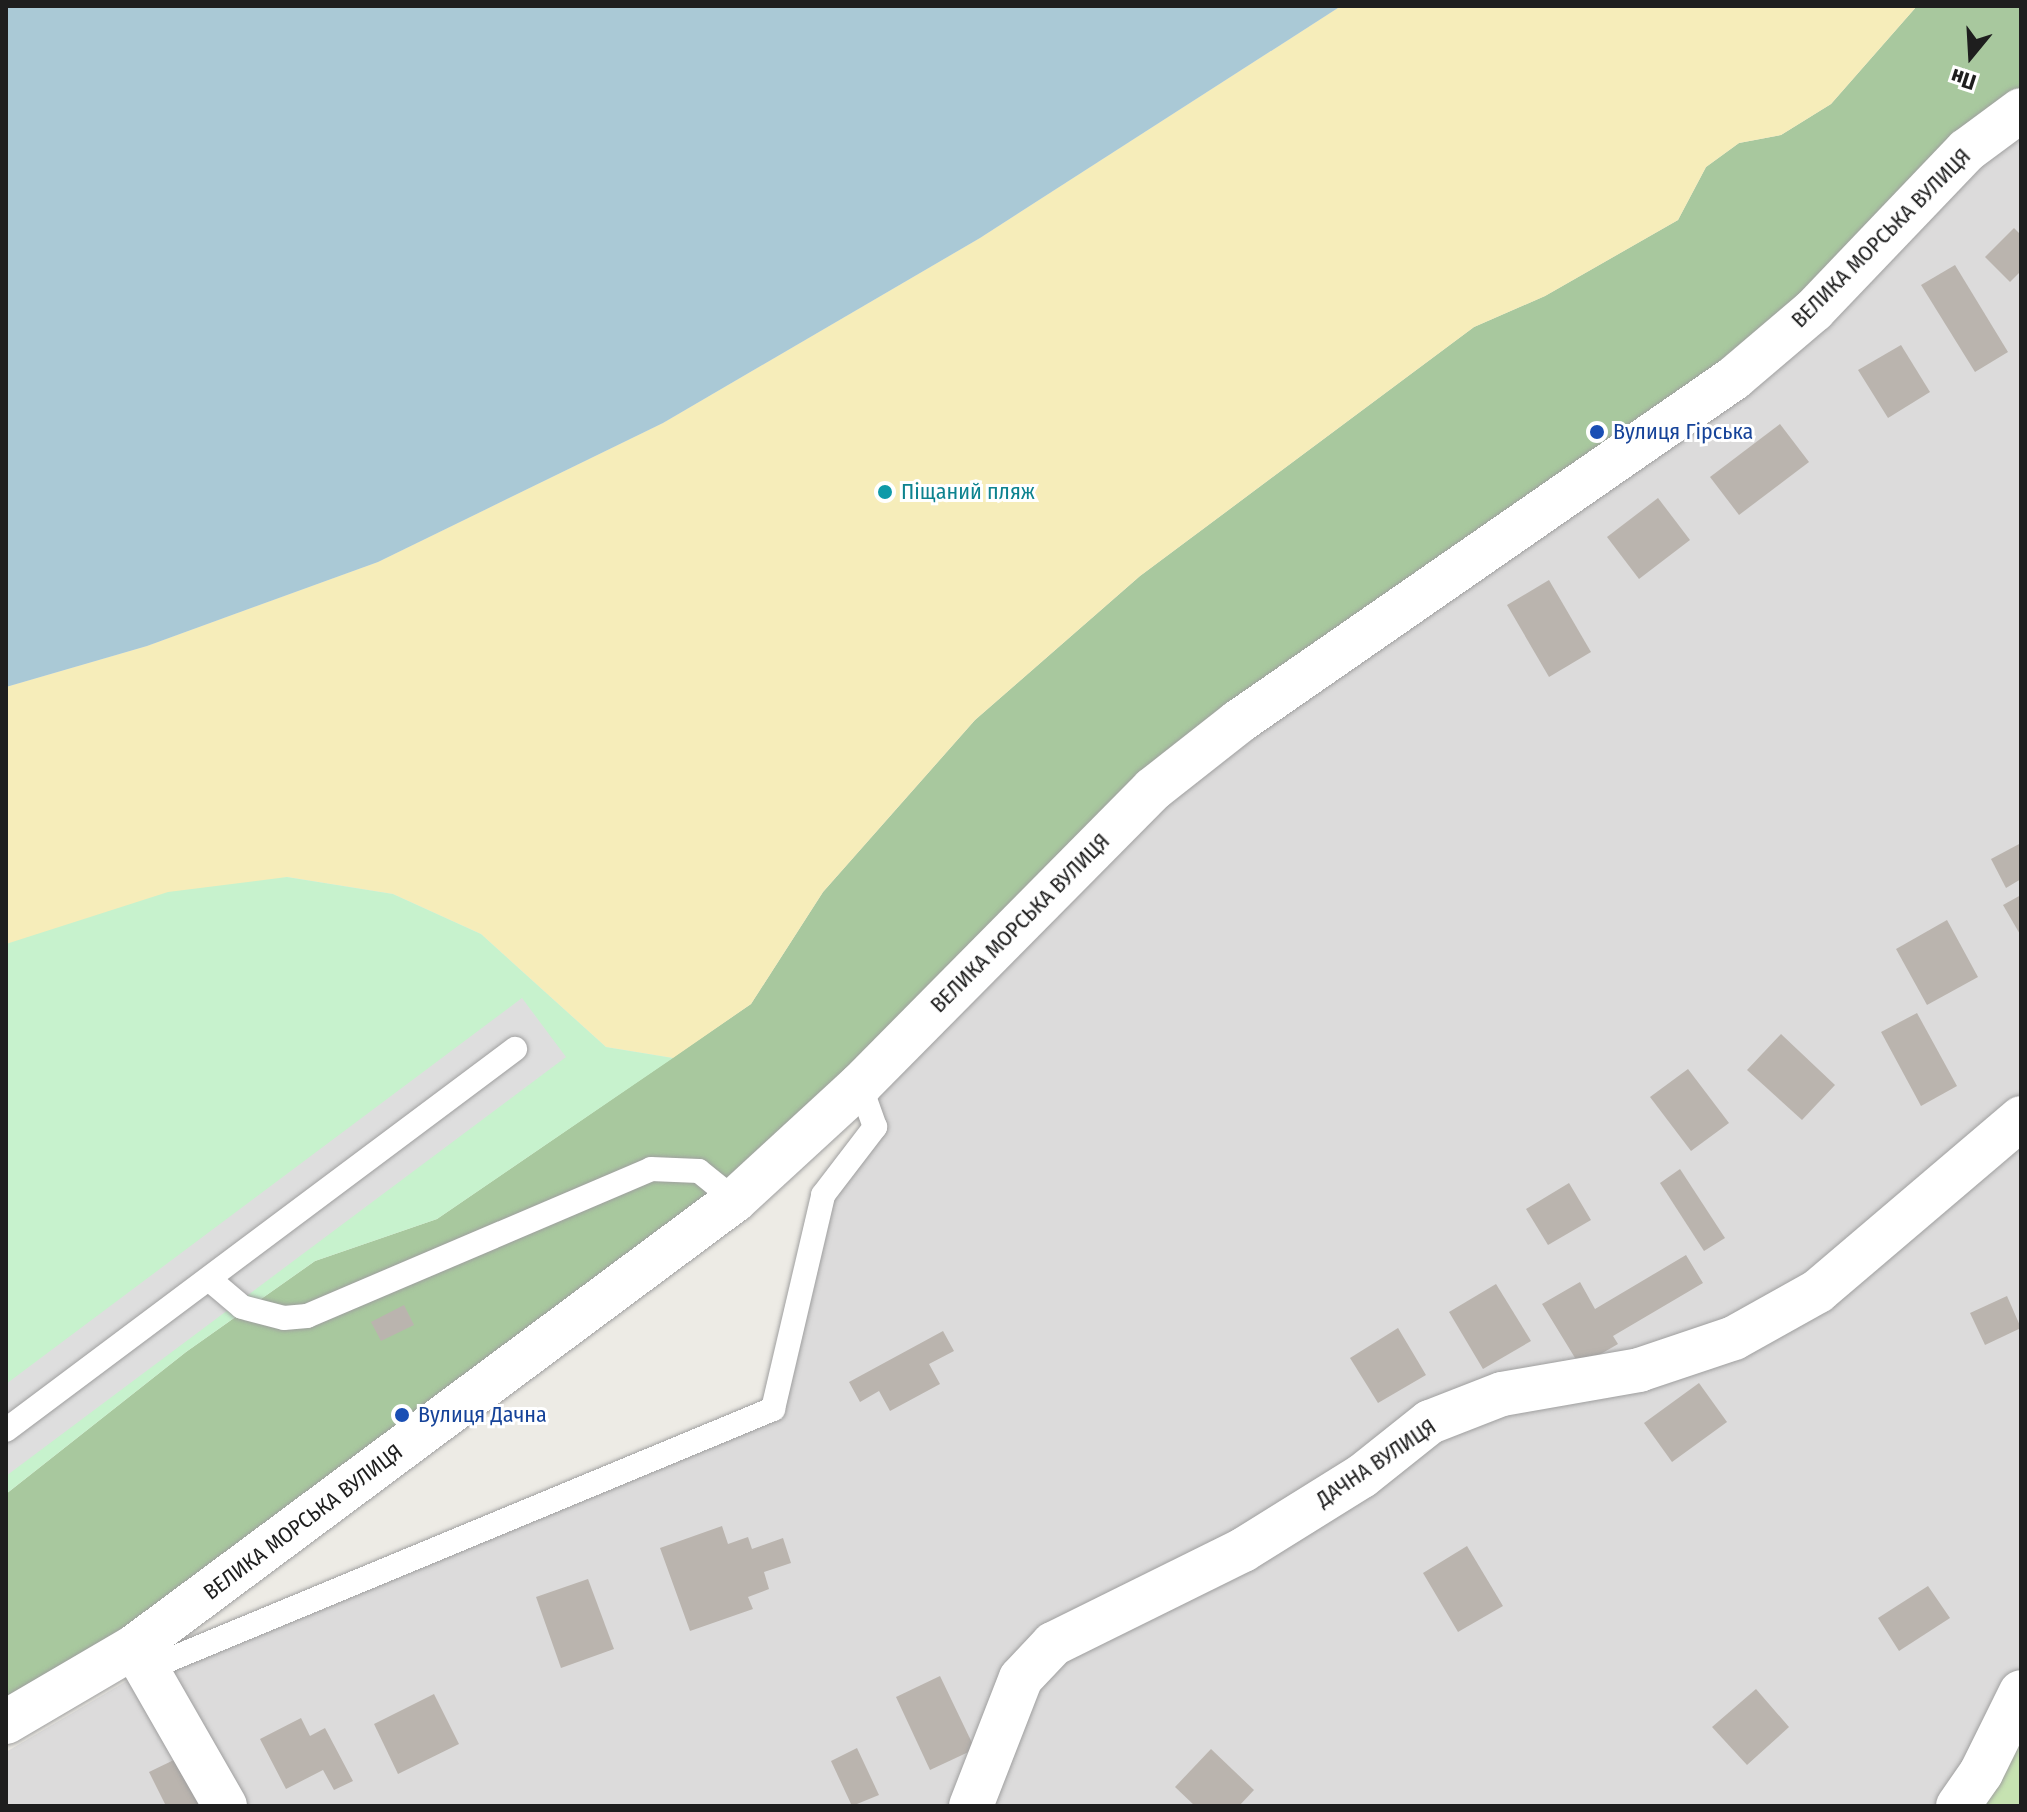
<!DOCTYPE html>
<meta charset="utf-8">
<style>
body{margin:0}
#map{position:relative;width:2027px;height:1812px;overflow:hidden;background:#edebe5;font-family:"Fira Sans Condensed",sans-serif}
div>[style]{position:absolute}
.residential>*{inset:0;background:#dcdbdb}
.grass>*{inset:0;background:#c6e2b1}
.forest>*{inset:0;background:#a8c89e}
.sand>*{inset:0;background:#f6edba}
.park>*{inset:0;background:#c7f2cd}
.parking>*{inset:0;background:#dedede}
.water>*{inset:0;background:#aac9d6}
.building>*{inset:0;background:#bab4ae}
.roads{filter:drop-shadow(0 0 2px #9f9f9f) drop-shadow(0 0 2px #9f9f9f)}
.service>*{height:24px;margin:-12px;padding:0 12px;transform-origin:12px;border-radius:12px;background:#fff}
.minor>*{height:44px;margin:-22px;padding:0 22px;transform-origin:22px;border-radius:22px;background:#fff}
.tertiary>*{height:44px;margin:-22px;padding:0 22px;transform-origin:22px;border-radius:22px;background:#fff}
.dots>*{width:22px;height:22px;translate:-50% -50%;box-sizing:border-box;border:4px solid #fff;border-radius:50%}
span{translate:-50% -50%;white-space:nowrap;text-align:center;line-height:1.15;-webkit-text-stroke:6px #fff;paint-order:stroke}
.street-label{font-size:22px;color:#1e1e1e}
.transit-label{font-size:22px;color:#164399}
.left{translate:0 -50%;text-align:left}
.culture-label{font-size:22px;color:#0d838f}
.frame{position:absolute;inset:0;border:8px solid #1e1e1e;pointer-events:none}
.north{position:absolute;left:1931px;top:16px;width:80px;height:80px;-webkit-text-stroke:6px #fff;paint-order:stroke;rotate:198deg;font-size:22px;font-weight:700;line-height:32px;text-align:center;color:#1e1e1e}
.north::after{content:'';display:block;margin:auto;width:28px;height:36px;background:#1e1e1e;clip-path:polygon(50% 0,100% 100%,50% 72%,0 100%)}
</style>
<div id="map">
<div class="residential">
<div style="clip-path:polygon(2021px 110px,2021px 1713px,1968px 1806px,6px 1806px,6px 1752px,147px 1669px,772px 1409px,823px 1195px,875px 1127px,860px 1085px,1153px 789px)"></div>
</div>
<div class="grass">
<div style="clip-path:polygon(2021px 1713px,2021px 1806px,1968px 1806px)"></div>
</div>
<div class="forest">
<div style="clip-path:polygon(1917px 6px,2021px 6px,2021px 110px,1869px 250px,1238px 722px,860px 1085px,6px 1722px,6px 1494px,186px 1352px,315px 1261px,437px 1219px,751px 1004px,823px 892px,975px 720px,1140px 576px,1474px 327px,1545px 296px,1678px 220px,1706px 167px,1739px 143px,1781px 135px,1831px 104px)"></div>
</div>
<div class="sand">
<div style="clip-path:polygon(1341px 6px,1917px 6px,1831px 104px,1781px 135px,1739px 143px,1706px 167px,1678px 220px,1545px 296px,1474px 327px,1140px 576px,975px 720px,823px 892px,751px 1004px,673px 1058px,606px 1047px,481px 934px,393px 894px,287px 877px,6px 944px,6px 687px,147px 646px,378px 562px,663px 423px,980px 238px)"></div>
</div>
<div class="park">
<div style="clip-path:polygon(287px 877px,393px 894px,481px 934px,606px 1047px,673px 1058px,437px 1219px,315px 1261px,186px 1352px,6px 1494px,6px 944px,168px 892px)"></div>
</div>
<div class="parking">
<div style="clip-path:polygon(522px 998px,566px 1057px,6px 1476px,6px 1384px)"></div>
</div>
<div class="water">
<div style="clip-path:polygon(6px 6px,1341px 6px,980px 238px,663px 423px,378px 562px,147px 646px,6px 687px)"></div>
</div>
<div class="building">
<div style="clip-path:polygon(2014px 228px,2021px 235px,2021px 271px,2010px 282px,1985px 257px)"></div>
<div style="clip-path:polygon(1955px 265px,2008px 352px,1975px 372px,1921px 285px)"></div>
<div style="clip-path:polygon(1901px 345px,1930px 392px,1888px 418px,1858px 370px)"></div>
<div style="clip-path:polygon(1780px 424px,1809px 462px,1739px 515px,1710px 477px)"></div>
<div style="clip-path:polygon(1658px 498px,1690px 540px,1639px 579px,1607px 537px)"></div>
<div style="clip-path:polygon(1549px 580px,1591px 652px,1549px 677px,1507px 605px)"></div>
<div style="clip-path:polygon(2021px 843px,2021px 879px,2006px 888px,1991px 859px)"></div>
<div style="clip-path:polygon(2021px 895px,2021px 936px,2003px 905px)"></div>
<div style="clip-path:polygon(1947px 920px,1978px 977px,1927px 1005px,1896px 949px)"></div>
<div style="clip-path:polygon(1917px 1013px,1957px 1086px,1921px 1106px,1881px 1032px)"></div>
<div style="clip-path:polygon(1781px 1034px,1835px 1085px,1802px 1120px,1747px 1070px)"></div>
<div style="clip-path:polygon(1688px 1069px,1729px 1123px,1691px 1151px,1650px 1097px)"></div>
<div style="clip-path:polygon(1680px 1169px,1725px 1238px,1704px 1251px,1660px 1183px)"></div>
<div style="clip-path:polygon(1569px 1183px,1591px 1220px,1548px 1245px,1526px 1209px)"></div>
<div style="clip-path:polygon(1686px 1255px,1703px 1283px,1613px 1336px,1618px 1344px,1580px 1366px,1542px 1304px,1580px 1282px,1595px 1309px)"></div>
<div style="clip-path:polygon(1496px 1284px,1531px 1341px,1483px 1369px,1449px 1312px)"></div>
<div style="clip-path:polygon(2007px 1296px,2021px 1328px,1985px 1345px,1970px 1313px)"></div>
<div style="clip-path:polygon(404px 1305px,414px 1325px,381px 1341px,371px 1322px)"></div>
<div style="clip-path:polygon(1398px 1328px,1426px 1375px,1378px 1403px,1350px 1358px)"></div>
<div style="clip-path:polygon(943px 1331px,954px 1351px,929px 1364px,940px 1384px,890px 1411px,879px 1391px,860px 1402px,849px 1382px)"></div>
<div style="clip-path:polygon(1699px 1383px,1727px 1422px,1672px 1462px,1644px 1423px)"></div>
<div style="clip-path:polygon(722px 1526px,728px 1544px,748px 1537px,752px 1549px,783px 1538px,791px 1563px,764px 1572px,769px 1589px,748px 1597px,753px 1609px,690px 1631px,660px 1548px)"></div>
<div style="clip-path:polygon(1467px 1546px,1503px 1606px,1458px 1632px,1423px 1573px)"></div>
<div style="clip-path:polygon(588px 1579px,614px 1649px,561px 1668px,536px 1597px)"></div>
<div style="clip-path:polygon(1928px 1586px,1950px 1618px,1899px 1651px,1878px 1618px)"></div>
<div style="clip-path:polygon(940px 1676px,975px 1749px,930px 1770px,896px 1697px)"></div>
<div style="clip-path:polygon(1756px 1689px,1789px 1727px,1747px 1765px,1712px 1727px)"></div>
<div style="clip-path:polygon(434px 1694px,459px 1744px,398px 1774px,374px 1724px)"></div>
<div style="clip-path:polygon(301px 1718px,310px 1736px,325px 1728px,353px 1781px,334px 1790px,323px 1770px,286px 1789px,260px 1739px)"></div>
<div style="clip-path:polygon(857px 1748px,879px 1795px,852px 1806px,831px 1761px)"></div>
<div style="clip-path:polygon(1211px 1749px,1254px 1790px,1239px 1806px,1195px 1806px,1175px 1787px)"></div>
<div style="clip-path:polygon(180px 1757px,205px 1806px,166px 1806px,149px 1772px)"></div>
</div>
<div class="roads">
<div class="service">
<div style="left:209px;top:1279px;width:43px;rotate:40.3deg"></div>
<div style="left:242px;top:1307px;width:43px;rotate:14.7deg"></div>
<div style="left:284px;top:1318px;width:23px;rotate:-5deg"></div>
<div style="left:307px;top:1316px;width:374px;rotate:-23.1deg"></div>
<div style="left:651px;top:1169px;width:48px;rotate:2.4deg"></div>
<div style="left:699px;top:1171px;width:46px;rotate:38.9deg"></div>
<div style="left:6px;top:1430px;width:636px;rotate:-36.82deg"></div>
<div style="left:147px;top:1669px;width:678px;rotate:-22.55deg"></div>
<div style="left:773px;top:1409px;width:220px;rotate:-76.8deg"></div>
<div style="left:823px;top:1195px;width:86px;rotate:-52.6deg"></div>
<div style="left:875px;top:1127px;width:45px;rotate:-109.7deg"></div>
</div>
<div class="minor">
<div style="left:134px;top:1647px;width:183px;rotate:60.2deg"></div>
<div style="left:971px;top:1806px;width:137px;rotate:-68.7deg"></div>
<div style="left:1021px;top:1678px;width:47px;rotate:-46.7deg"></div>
<div style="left:1053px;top:1644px;width:212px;rotate:-26.3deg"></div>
<div style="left:1243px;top:1550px;width:140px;rotate:-31.9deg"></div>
<div style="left:1362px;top:1476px;width:87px;rotate:-38.5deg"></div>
<div style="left:1430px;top:1422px;width:77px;rotate:-21.3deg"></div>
<div style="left:1502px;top:1394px;width:139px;rotate:-9.9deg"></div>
<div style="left:1639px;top:1370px;width:100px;rotate:-18.6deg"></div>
<div style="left:1734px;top:1338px;width:96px;rotate:-29.2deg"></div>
<div style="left:1818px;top:1291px;width:267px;rotate:-40.4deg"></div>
<div style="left:1958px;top:1806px;width:40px;rotate:-55.1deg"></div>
<div style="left:1981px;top:1773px;width:90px;rotate:-63.7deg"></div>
</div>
<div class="tertiary">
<div style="left:6px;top:1722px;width:148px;rotate:-30.4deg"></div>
<div style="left:134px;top:1647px;width:749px;rotate:-36.64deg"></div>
<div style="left:735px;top:1200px;width:170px;rotate:-42.6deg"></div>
<div style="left:860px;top:1085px;width:416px;rotate:-45.3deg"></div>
<div style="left:1153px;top:789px;width:108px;rotate:-38.2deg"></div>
<div style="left:1238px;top:722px;width:604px;rotate:-34.74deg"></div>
<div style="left:1734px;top:378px;width:105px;rotate:-40.4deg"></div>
<div style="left:1814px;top:310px;width:221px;rotate:-46.3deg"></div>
<div style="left:1967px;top:150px;width:67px;rotate:-36.5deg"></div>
</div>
</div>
<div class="dots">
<div style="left:1597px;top:432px;background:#1a4fb4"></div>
<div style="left:885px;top:492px;background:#0f9aa8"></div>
<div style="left:402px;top:1415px;background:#1a4fb4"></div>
</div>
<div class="street-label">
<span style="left:1881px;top:238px;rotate:-45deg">ВЕЛИКА МОРСЬКА ВУЛИЦЯ</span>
<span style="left:1020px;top:923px;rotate:-45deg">ВЕЛИКА МОРСЬКА ВУЛИЦЯ</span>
<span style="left:1376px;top:1463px;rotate:-34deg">ДАЧНА ВУЛИЦЯ</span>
<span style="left:303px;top:1522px;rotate:-37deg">ВЕЛИКА МОРСЬКА ВУЛИЦЯ</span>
</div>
<div class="transit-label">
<span class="left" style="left:1613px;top:432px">Вулиця Гірська</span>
<span class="left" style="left:418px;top:1415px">Вулиця Дачна</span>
</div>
<div class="culture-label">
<span class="left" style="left:901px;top:492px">Піщаний пляж</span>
</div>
<div class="frame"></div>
<div class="north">Пн</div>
</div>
